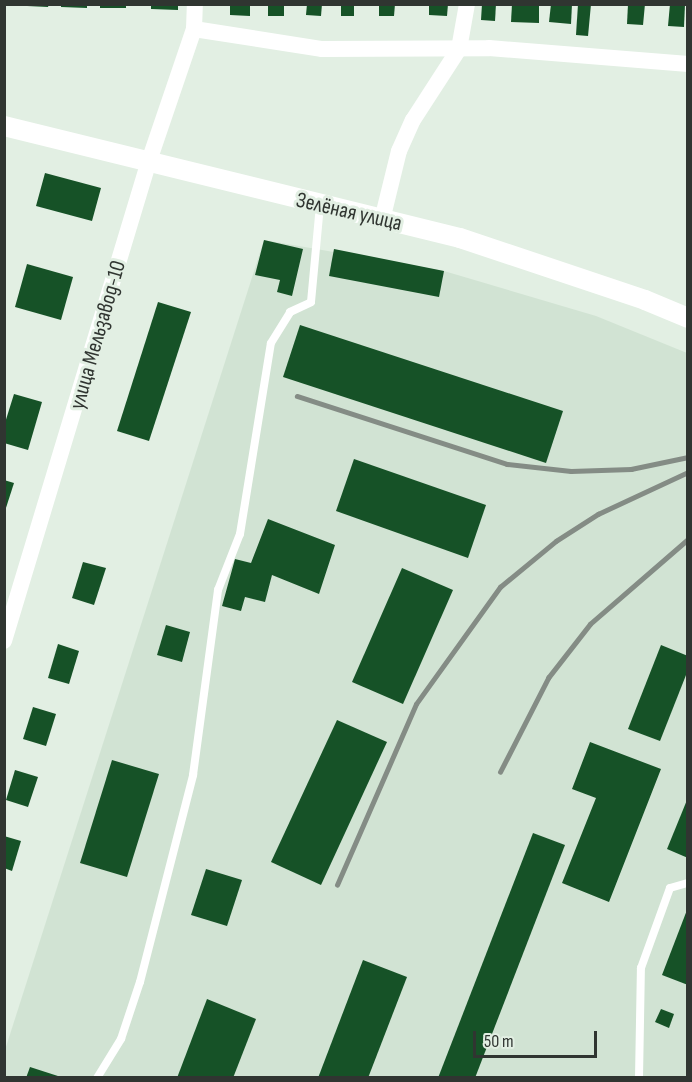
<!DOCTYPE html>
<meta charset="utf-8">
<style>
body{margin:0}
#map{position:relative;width:692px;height:1082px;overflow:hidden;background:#e2efe3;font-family:"Sofia Sans Condensed",sans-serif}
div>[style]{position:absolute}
.built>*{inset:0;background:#d1e3d3}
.building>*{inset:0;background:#165227}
.service>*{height:8px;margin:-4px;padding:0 4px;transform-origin:4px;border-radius:4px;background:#fff}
.minor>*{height:16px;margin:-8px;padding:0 8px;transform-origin:8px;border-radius:8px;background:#fff}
.tertiary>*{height:20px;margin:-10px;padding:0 10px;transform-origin:10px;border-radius:10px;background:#fff}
.rail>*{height:4.5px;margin:-2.25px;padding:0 2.25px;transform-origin:2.25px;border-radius:2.25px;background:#848c85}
span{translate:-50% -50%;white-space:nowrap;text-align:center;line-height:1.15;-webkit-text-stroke:6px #e2efe3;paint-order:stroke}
.street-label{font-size:22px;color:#303531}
.frame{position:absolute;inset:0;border:6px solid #303531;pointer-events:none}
.scale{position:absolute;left:473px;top:1031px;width:124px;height:27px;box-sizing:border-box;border:3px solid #303531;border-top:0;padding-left:8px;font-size:18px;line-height:21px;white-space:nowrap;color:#303531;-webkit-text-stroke:4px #e2efe3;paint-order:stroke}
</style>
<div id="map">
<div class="built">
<div style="clip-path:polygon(264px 240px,444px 271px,596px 316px,687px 353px,687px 1077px,5px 1078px,5px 1050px)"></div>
</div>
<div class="building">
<div style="clip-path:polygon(27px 4px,49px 4px,48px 7px,27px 6px)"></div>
<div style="clip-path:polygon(61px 4px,87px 4px,87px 8px,61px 7px)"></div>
<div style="clip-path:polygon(100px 4px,126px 4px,126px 8px,100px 8px)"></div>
<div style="clip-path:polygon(151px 4px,178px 4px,178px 10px,151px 9px)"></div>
<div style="clip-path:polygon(230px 4px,250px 4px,250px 16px,230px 15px)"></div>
<div style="clip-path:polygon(268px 4px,284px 4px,284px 16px,268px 16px)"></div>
<div style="clip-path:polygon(307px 4px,322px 4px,321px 16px,306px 15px)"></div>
<div style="clip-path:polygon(341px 4px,354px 4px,354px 16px,341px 16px)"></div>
<div style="clip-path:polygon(379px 4px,395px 4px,394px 16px,379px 16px)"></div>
<div style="clip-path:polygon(429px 4px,448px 4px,447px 16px,429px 15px)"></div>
<div style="clip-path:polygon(482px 4px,496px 4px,495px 21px,481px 20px)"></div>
<div style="clip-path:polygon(512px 4px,539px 4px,539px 23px,511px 22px)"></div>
<div style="clip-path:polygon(551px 4px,572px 4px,571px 24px,549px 22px)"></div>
<div style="clip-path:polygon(578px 4px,591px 4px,588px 36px,576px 35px)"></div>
<div style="clip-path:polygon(628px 4px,645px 4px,643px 25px,627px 24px)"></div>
<div style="clip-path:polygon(670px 4px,685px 4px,684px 27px,668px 26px)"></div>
<div style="clip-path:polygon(45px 173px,101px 188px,92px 221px,36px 206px)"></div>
<div style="clip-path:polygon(264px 240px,303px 249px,292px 296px,277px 292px,280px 280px,255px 275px)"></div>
<div style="clip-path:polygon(334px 249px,444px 271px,439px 297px,329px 276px)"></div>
<div style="clip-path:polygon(27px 264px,73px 277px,61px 320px,15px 307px)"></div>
<div style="clip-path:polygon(158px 302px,191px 312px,149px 441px,117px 431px)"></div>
<div style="clip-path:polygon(300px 325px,563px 411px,546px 463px,283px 377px)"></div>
<div style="clip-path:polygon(14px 394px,42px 402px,28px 450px,4px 443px,4px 426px)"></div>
<div style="clip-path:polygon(354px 459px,486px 505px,468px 558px,336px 511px)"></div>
<div style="clip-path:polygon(4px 480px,14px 483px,5px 511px,4px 511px)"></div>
<div style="clip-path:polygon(268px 519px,335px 545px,319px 594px,272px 575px,265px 602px,245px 597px,241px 611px,222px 606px,235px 559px,251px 563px)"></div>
<div style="clip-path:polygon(83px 562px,106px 568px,94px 605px,72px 598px)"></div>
<div style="clip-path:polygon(402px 568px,453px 590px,403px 704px,352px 682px)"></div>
<div style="clip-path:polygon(166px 625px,190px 632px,182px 662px,157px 655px)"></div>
<div style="clip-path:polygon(58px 644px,79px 651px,69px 684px,48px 678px)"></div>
<div style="clip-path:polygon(661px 645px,688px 656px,688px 670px,660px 741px,628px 729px)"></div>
<div style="clip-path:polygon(33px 707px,56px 714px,46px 746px,23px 739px)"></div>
<div style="clip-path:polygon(337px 720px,387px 742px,321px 885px,271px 862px)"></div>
<div style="clip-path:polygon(590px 742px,661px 769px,609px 902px,562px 883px,596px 798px,572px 789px)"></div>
<div style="clip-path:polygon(112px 760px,159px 774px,127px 877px,80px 863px)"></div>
<div style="clip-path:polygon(15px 770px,38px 777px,28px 807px,6px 800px)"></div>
<div style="clip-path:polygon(687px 800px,688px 800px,688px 858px,667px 849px)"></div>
<div style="clip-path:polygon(533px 833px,565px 845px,475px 1078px,438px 1078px)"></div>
<div style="clip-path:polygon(4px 836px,21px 841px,12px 871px,4px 868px)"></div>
<div style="clip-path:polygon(206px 869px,242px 880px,227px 926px,191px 915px)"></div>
<div style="clip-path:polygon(687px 910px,688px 910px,688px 985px,662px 975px)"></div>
<div style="clip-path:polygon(363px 960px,407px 977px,368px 1078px,318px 1078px)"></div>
<div style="clip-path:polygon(207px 999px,256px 1019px,233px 1078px,177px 1078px)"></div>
<div style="clip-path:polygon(661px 1009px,674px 1014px,669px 1028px,655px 1022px)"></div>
<div style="clip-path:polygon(30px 1067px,61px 1077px,61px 1078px,26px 1078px)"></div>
</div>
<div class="service">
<div style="left:97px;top:1078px;width:46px;rotate:-58.4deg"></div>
<div style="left:121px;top:1039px;width:60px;rotate:-71.6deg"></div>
<div style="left:140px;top:982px;width:214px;rotate:-75.6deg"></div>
<div style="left:193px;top:775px;width:187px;rotate:-82.3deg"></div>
<div style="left:218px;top:590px;width:60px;rotate:-68.6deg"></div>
<div style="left:240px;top:534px;width:193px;rotate:-80.8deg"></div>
<div style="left:271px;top:343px;width:36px;rotate:-58deg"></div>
<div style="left:290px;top:312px;width:23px;rotate:-25deg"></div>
<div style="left:311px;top:302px;width:97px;rotate:-84.7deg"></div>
<div style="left:639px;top:1078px;width:110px;rotate:-89deg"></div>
<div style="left:641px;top:968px;width:85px;rotate:-70.1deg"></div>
<div style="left:670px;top:888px;width:19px;rotate:-16deg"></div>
</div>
<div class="minor">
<div style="left:194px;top:29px;width:130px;rotate:8.9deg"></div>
<div style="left:322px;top:49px;width:167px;rotate:-0.3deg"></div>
<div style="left:489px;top:48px;width:200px;rotate:4.6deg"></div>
<div style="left:382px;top:220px;width:71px;rotate:-76.2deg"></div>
<div style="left:399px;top:151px;width:34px;rotate:-66deg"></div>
<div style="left:413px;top:120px;width:85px;rotate:-57.1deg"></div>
<div style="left:459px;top:49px;width:46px;rotate:-79.9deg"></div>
<div style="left:4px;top:641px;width:498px;rotate:-73.2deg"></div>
<div style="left:148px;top:164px;width:143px;rotate:-71.2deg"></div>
<div style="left:194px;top:29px;width:25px;rotate:-88deg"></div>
</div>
<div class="tertiary">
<div style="left:4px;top:126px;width:470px;rotate:13.8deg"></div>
<div style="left:460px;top:238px;width:195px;rotate:18.5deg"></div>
<div style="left:645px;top:300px;width:47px;rotate:22.7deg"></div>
</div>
<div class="rail">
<div style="left:297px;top:396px;width:221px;rotate:17.9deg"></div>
<div style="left:507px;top:464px;width:64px;rotate:6.2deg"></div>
<div style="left:571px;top:471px;width:60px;rotate:-1.9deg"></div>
<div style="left:631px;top:469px;width:58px;rotate:-11.9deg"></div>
<div style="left:500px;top:772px;width:106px;rotate:-62.9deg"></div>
<div style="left:548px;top:678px;width:68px;rotate:-52.1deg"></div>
<div style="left:590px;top:624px;width:130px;rotate:-40.9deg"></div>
<div style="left:337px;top:885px;width:197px;rotate:-66.4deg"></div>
<div style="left:416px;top:704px;width:144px;rotate:-54.3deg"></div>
<div style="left:500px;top:587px;width:72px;rotate:-39.4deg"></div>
<div style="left:556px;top:541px;width:50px;rotate:-32.7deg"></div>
<div style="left:598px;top:514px;width:99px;rotate:-25deg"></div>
</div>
<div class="street-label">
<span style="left:349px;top:212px;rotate:13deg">Зелёная улица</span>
<span style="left:98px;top:335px;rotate:-74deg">улица Мельзавод-10</span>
</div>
<div class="frame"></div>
<div class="scale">50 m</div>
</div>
